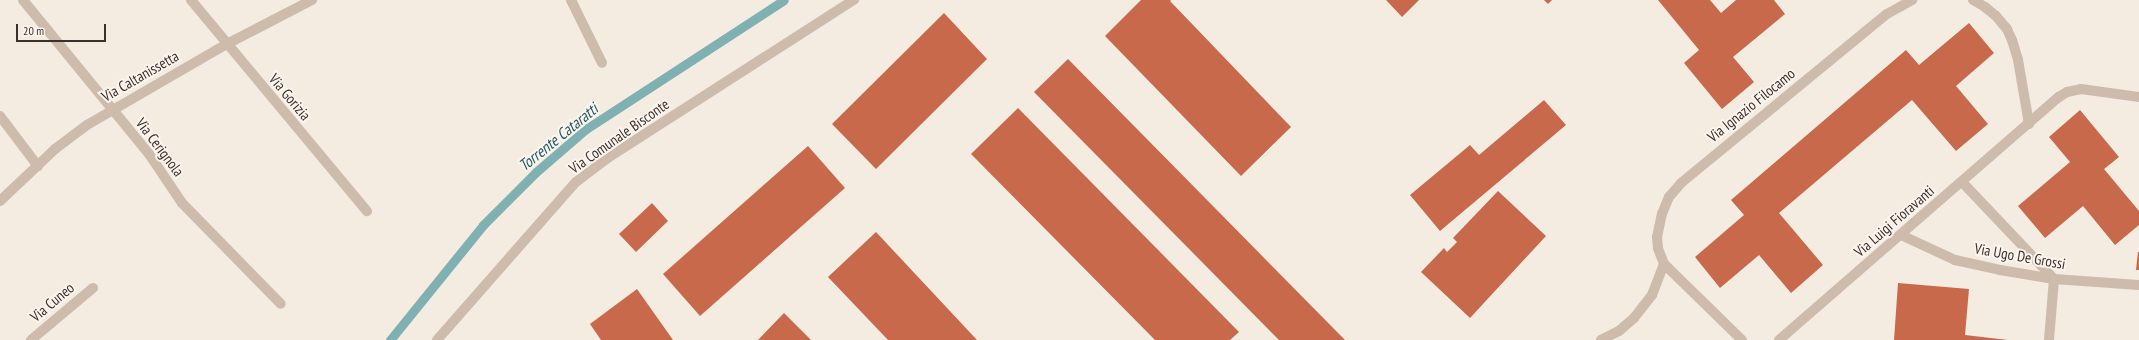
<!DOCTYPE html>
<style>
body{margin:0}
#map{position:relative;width:2139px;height:340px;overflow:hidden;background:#f4ebe1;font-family:"PT Sans Narrow",sans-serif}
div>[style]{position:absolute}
.stream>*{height:9px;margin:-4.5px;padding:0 4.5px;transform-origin:4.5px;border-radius:4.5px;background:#7fb0b2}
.building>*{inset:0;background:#c8694b}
.pedestrian>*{height:10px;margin:-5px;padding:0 5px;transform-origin:5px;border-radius:5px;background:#cdbbac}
.minor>*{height:10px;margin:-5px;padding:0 5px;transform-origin:5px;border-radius:5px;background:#cdbbac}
.tertiary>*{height:10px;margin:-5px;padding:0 5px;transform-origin:5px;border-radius:5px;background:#cdbbac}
span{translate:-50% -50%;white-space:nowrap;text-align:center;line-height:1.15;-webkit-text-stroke:4px #fbf5ee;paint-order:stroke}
.street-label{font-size:15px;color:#3b302b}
.water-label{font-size:16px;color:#1f5a5e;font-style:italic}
.scale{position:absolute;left:16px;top:24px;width:90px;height:18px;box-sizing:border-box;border:2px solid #3b302b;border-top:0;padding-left:5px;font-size:12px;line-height:14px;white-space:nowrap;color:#3b302b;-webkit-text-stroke:3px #fbf5ee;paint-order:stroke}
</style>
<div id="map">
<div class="stream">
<div style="left:390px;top:340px;width:148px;rotate:-51deg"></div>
<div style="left:483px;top:225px;width:75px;rotate:-45deg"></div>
<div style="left:536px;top:172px;width:66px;rotate:-40.7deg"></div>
<div style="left:586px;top:129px;width:236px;rotate:-33.1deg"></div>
</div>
<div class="building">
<div style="clip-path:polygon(1141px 0,1171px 0,1170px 1px,1291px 127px,1241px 176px,1105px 36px)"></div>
<div style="clip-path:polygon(1386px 0,1419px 0,1402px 17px)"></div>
<div style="clip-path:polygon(1544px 0,1552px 0,1548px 4px)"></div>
<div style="clip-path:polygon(1658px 0,1710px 0,1721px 13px,1736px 0,1774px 0,1785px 14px,1733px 57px,1754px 82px,1722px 109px,1684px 63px,1699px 50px)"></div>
<div style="clip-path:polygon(944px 13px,987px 59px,876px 169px,832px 124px)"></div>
<div style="clip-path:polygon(1969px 23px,1994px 53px,1956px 86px,1988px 124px,1956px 151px,1912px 100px,1779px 213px,1823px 265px,1791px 293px,1759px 255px,1720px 288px,1695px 257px,1744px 215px,1731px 200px,1906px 50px,1919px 65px)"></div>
<div style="clip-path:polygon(1068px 59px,1345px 340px,1279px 340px,1034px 92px)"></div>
<div style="clip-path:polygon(1544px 100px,1566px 125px,1440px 231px,1410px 195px,1470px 145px,1479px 155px)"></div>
<div style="clip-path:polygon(1018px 108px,1239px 332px,1230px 340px,1155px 340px,971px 154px)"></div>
<div style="clip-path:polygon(2080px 110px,2119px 157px,2104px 169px,2139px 211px,2139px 225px,2115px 245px,2083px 206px,2045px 238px,2018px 206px,2070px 162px,2049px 137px)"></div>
<div style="clip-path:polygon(808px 146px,845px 188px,700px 316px,663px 274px)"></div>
<div style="clip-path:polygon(1498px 191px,1546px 236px,1470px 318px,1421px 272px,1444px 248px,1447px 252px,1457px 242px,1453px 238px)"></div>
<div style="clip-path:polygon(652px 203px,668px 221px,636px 252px,619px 234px)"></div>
<div style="clip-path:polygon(876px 232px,977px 340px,888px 340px,828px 277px)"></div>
<div style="clip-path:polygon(2138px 252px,2139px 252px,2139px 270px,2136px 270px)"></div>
<div style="clip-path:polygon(1898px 283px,1969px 289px,1965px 335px,2008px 340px,1894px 340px)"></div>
<div style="clip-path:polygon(637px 289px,673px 340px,601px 340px,590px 324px)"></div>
<div style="clip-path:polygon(784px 313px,811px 340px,758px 340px)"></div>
</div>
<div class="pedestrian">
<div style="left:23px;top:0;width:199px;rotate:50.7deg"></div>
<div style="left:149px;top:154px;width:59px;rotate:56deg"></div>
<div style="left:182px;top:203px;width:141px;rotate:45.6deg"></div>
</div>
<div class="minor">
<div style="left:191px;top:0;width:275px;rotate:50.2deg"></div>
<div style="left:571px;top:0;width:70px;rotate:63.8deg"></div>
<div style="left:1973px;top:0;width:14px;rotate:30deg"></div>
<div style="left:1985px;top:7px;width:14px;rotate:39deg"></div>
<div style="left:1996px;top:16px;width:17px;rotate:50deg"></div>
<div style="left:2007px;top:29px;width:12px;rotate:66deg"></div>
<div style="left:2012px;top:40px;width:21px;rotate:73deg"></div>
<div style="left:2018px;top:60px;width:65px;rotate:80.2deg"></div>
<div style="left:0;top:116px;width:63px;rotate:52.8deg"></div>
<div style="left:1962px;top:182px;width:134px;rotate:46.5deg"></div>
<div style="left:2054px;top:279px;width:61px;rotate:94.7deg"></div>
<div style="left:0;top:201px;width:76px;rotate:-43.4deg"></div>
<div style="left:55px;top:149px;width:40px;rotate:-37deg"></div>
<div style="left:87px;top:125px;width:162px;rotate:-30.1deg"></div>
<div style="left:227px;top:44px;width:96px;rotate:-27.4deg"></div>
<div style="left:1901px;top:235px;width:60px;rotate:24.8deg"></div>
<div style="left:1955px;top:260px;width:46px;rotate:12.5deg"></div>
<div style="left:2000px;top:270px;width:55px;rotate:9.5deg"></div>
<div style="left:2054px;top:279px;width:85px;rotate:4deg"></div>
<div style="left:31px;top:340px;width:81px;rotate:-40deg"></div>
<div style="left:1601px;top:340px;width:20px;rotate:-27deg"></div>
<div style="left:1619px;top:331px;width:20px;rotate:-41deg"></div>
<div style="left:1634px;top:318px;width:29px;rotate:-52deg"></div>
<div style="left:1652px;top:295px;width:33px;rotate:-69deg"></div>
<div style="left:1742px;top:340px;width:109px;rotate:-135.7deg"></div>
<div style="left:1664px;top:264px;width:17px;rotate:-111deg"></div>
<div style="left:1658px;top:248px;width:11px;rotate:-95deg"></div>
<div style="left:1657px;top:237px;width:24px;rotate:-78deg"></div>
<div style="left:1662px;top:214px;width:18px;rotate:-68deg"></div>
<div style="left:1669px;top:197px;width:18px;rotate:-49deg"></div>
<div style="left:1681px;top:183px;width:266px;rotate:-39.4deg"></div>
<div style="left:1887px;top:14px;width:29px;rotate:-29deg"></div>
<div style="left:1779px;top:340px;width:371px;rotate:-41deg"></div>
<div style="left:2059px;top:97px;width:9px;rotate:-32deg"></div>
<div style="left:2067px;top:92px;width:14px;rotate:-12deg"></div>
<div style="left:2081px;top:89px;width:59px;rotate:7.9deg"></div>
</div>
<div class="tertiary">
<div style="left:437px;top:340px;width:210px;rotate:-48.7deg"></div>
<div style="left:576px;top:182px;width:38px;rotate:-37deg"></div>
<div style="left:606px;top:159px;width:295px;rotate:-32.7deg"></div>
</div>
<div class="street-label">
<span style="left:140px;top:76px;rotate:-30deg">Via Caltanissetta</span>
<span style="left:290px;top:97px;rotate:50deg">Via Gorizia</span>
<span style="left:1751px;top:105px;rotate:-39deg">Via Ignazio Filocamo</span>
<span style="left:619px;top:136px;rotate:-35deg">Via Comunale Bisconte</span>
<span style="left:160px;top:147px;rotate:53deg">Via Cerignola</span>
<span style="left:1894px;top:221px;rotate:-41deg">Via Luigi Fioravanti</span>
<span style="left:2020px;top:256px;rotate:10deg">Via Ugo De Grossi</span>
<span style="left:52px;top:302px;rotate:-40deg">Via Cuneo</span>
</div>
<div class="water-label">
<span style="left:558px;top:137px;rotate:-39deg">Torrente Cataratti</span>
</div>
<div class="scale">20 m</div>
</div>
